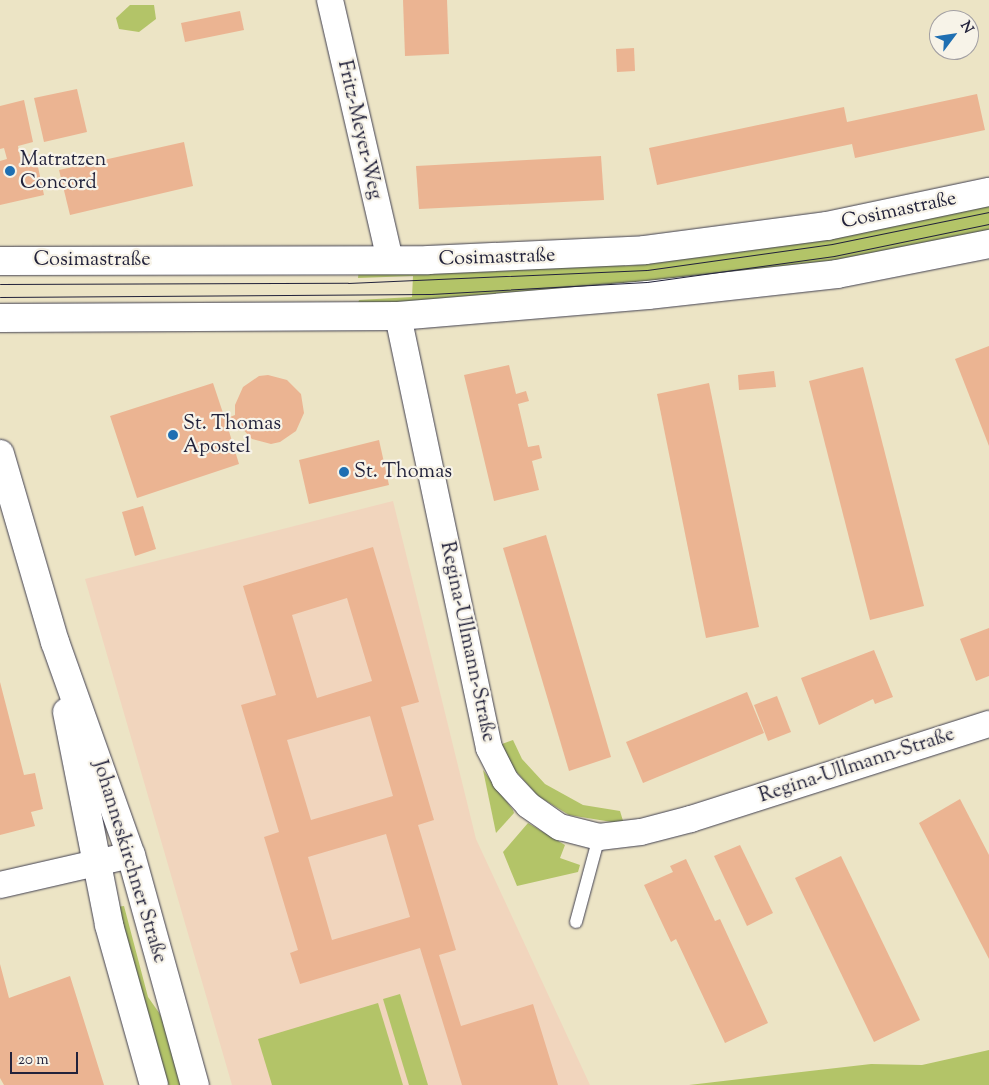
<!DOCTYPE html>
<meta charset="utf-8">
<style>
body{margin:0}
#map{position:relative;width:989px;height:1085px;overflow:hidden;background:#ece4c5;font-family:"Sorts Mill Goudy",serif}
div>[style]{position:absolute}
.built>*{inset:0;background:#f1d5bd}
.green>*{inset:0;background:#b3c468}
.building>*{inset:0;background:#ebb492}
.roads{filter:drop-shadow(0 0 1px #403f50) drop-shadow(0 0 1px #403f50)}
.lane>*{height:12px;margin:-6px;padding:0 6px;transform-origin:6px;border-radius:6px;background:#fff}
.street>*{height:26px;margin:-13px;padding:0 13px;transform-origin:13px;border-radius:13px;background:#fff}
.secondary>*{height:28px;margin:-14px;padding:0 14px;transform-origin:14px;border-radius:14px;background:#fff}
.tram>*{height:1px;margin:-0.5px;padding:0 0.5px;transform-origin:0.5px;border-radius:0.5px;background:#22223b}
.dots>*{width:14px;height:14px;translate:-50% -50%;box-sizing:border-box;border:2px solid #f7f3e8;border-radius:50%}
span{translate:-50% -50%;white-space:nowrap;text-align:center;line-height:1.15;-webkit-text-stroke:4.5px #f7f3e8;paint-order:stroke}
.street-label{font-size:20px;color:#22223b}
.poi-label{font-size:20px;color:#22223b}
.left{translate:0 -50%;text-align:left}
.north{position:absolute;left:929px;top:10px;width:50px;height:50px;box-sizing:border-box;background:#f7f3e8;border:1px solid #a29fa3;border-radius:50%;rotate:59deg;font-size:14px;font-weight:700;line-height:20px;text-align:center;color:#22223b}
.north::after{content:'';display:block;margin:auto;width:18px;height:22px;background:#1f6fb2;clip-path:polygon(50% 0,100% 100%,50% 72%,0 100%)}
.scale{position:absolute;left:10px;top:1052px;width:68px;height:22px;box-sizing:border-box;border:2px solid #22223b;border-top:0;padding-left:6px;font-size:15px;line-height:18px;white-space:nowrap;color:#22223b;-webkit-text-stroke:4px #f7f3e8;paint-order:stroke}
</style>
<div id="map">
<div class="built">
<div style="clip-path:polygon(393px 501px,476px 839px,590px 1085px,232px 1085px,85px 579px)"></div>
</div>
<div class="green">
<div style="clip-path:polygon(130px 5px,154px 5px,156px 19px,139px 32px,119px 29px,116px 18px)"></div>
<div style="clip-path:polygon(989px 203px,989px 234px,852px 263px,357px 307px,359px 300px,412px 297px,413px 276px,358px 278px,359px 268px,623px 259px,625px 266px,636px 265px,636px 258px)"></div>
<div style="clip-path:polygon(513px 740px,522px 759px,545px 784px,583px 805px,620px 811px,624px 824px,569px 815px,538px 796px,513px 768px,502px 744px)"></div>
<div style="clip-path:polygon(483px 770px,513px 810px,514px 813px,496px 833px)"></div>
<div style="clip-path:polygon(528px 823px,565px 845px,560px 858px,580px 865px,578px 872px,517px 886px,503px 852px)"></div>
<div style="clip-path:polygon(124px 906px,148px 997px,162px 1017px,182px 1085px,166px 1085px,116px 907px)"></div>
<div style="clip-path:polygon(400px 994px,428px 1085px,409px 1085px,383px 999px)"></div>
<div style="clip-path:polygon(378px 1003px,403px 1085px,272px 1085px,258px 1039px)"></div>
<div style="clip-path:polygon(989px 1050px,989px 1085px,689px 1085px,871px 1064px,922px 1065px)"></div>
</div>
<div class="building">
<div style="clip-path:polygon(403px 0,447px 0,449px 54px,405px 56px)"></div>
<div style="clip-path:polygon(240px 11px,244px 30px,185px 42px,181px 23px)"></div>
<div style="clip-path:polygon(634px 48px,635px 71px,617px 72px,616px 49px)"></div>
<div style="clip-path:polygon(77px 89px,87px 132px,44px 142px,34px 98px)"></div>
<div style="clip-path:polygon(977px 94px,985px 130px,855px 158px,852px 144px,657px 185px,649px 148px,844px 107px,847px 122px)"></div>
<div style="clip-path:polygon(24px 100px,33px 142px,18px 146px,20px 157px,35px 153px,44px 195px,0 205px,0 161px,7px 159px,4px 148px,0 149px,0 106px)"></div>
<div style="clip-path:polygon(184px 142px,193px 186px,70px 215px,59px 170px)"></div>
<div style="clip-path:polygon(601px 156px,604px 200px,419px 209px,416px 166px)"></div>
<div style="clip-path:polygon(989px 346px,989px 446px,955px 359px)"></div>
<div style="clip-path:polygon(509px 365px,516px 394px,526px 391px,529px 401px,518px 404px,528px 447px,539px 445px,542px 458px,532px 461px,539px 490px,494px 501px,464px 375px)"></div>
<div style="clip-path:polygon(863px 367px,924px 606px,870px 620px,809px 381px)"></div>
<div style="clip-path:polygon(774px 371px,776px 387px,739px 390px,738px 375px)"></div>
<div style="clip-path:polygon(268px 375px,287px 380px,301px 394px,304px 413px,296px 431px,280px 442px,271px 444px,252px 439px,238px 424px,228px 428px,239px 464px,137px 498px,110px 416px,213px 383px,225px 419px,235px 415px,235px 405px,243px 387px,259px 376px)"></div>
<div style="clip-path:polygon(709px 383px,759px 627px,706px 638px,657px 394px)"></div>
<div style="clip-path:polygon(379px 440px,389px 485px,309px 504px,299px 460px)"></div>
<div style="clip-path:polygon(143px 506px,156px 549px,135px 556px,122px 512px)"></div>
<div style="clip-path:polygon(546px 535px,611px 757px,569px 771px,503px 548px)"></div>
<div style="clip-path:polygon(evenodd,373px 547px,419px 702px,401px 707px,434px 820px,418px 825px,456px 950px,439px 955px,461px 1026px,533px 1004px,558px 1085px,462px 1085px,420px 948px,300px 984px,290px 953px,298px 950px,264px 837px,279px 832px,241px 705px,276px 695px,243px 586px,373px 547px,347px 598px,372px 681px,317px 698px,292px 615px,347px 598px,373px 547px,370px 716px,393px 796px,311px 820px,287px 740px,370px 716px,373px 547px,386px 834px,410px 917px,332px 940px,308px 857px,386px 834px)"></div>
<div style="clip-path:polygon(989px 628px,989px 676px,976px 681px,960px 639px)"></div>
<div style="clip-path:polygon(874px 650px,893px 697px,875px 704px,873px 699px,819px 725px,801px 678px)"></div>
<div style="clip-path:polygon(0 682px,24px 775px,35px 773px,43px 809px,31px 812px,35px 826px,0 835px)"></div>
<div style="clip-path:polygon(747px 692px,764px 733px,643px 783px,626px 742px)"></div>
<div style="clip-path:polygon(777px 696px,791px 732px,768px 741px,754px 705px)"></div>
<div style="clip-path:polygon(960px 799px,989px 855px,989px 959px,919px 823px)"></div>
<div style="clip-path:polygon(740px 845px,773px 913px,747px 926px,714px 856px)"></div>
<div style="clip-path:polygon(841px 856px,920px 1020px,874px 1042px,795px 878px)"></div>
<div style="clip-path:polygon(686px 859px,715px 921px,720px 919px,768px 1023px,725px 1043px,676px 939px,671px 942px,644px 885px,673px 872px,670px 866px)"></div>
<div style="clip-path:polygon(0 964px,9px 998px,70px 976px,104px 1085px,4px 1085px,0 1078px)"></div>
</div>
<div class="roads">
<div class="lane">
<div style="left:576px;top:922px;width:88px;rotate:-74.9deg"></div>
</div>
<div class="street">
<div style="left:330px;top:0;width:267px;rotate:77deg"></div>
<div style="left:398px;top:316px;width:441px;rotate:78.1deg"></div>
<div style="left:489px;top:748px;width:36px;rotate:63deg"></div>
<div style="left:505px;top:780px;width:34px;rotate:47deg"></div>
<div style="left:528px;top:805px;width:39px;rotate:35deg"></div>
<div style="left:560px;top:827px;width:40px;rotate:14.4deg"></div>
<div style="left:599px;top:837px;width:42px;rotate:-6.8deg"></div>
<div style="left:641px;top:832px;width:52px;rotate:-14.6deg"></div>
<div style="left:691px;top:819px;width:313px;rotate:-17.7deg"></div>
<div style="left:0;top:885px;width:134px;rotate:-12.9deg"></div>
</div>
<div class="secondary">
<div style="left:0;top:261px;width:428px;rotate:-0.1deg"></div>
<div style="left:428px;top:260px;width:217px;rotate:-2.6deg"></div>
<div style="left:645px;top:250px;width:184px;rotate:-7.5deg"></div>
<div style="left:827px;top:226px;width:166px;rotate:-11.9deg"></div>
<div style="left:0;top:318px;width:398px;rotate:-0.3deg"></div>
<div style="left:398px;top:316px;width:251px;rotate:-4.8deg"></div>
<div style="left:648px;top:295px;width:190px;rotate:-6.3deg"></div>
<div style="left:837px;top:274px;width:155px;rotate:-11.2deg"></div>
<div style="left:0;top:454px;width:196px;rotate:73.7deg"></div>
<div style="left:55px;top:642px;width:226px;rotate:70.4deg"></div>
<div style="left:131px;top:855px;width:239px;rotate:74.5deg"></div>
<div style="left:67px;top:712px;width:217px;rotate:78.8deg"></div>
<div style="left:109px;top:925px;width:166px;rotate:74.3deg"></div>
</div>
</div>
<div class="tram">
<div style="left:0;top:284px;width:348px;rotate:-0.2deg"></div>
<div style="left:348px;top:283px;width:299px;rotate:-2.5deg"></div>
<div style="left:647px;top:270px;width:187px;rotate:-8deg"></div>
<div style="left:832px;top:244px;width:160px;rotate:-11.5deg"></div>
<div style="left:0;top:297px;width:431px;rotate:-0.4deg"></div>
<div style="left:431px;top:294px;width:216px;rotate:-3.2deg"></div>
<div style="left:647px;top:282px;width:189px;rotate:-7.9deg"></div>
<div style="left:834px;top:256px;width:158px;rotate:-11.7deg"></div>
</div>
<div class="dots">
<div style="left:10px;top:171px;background:#1f6fb2"></div>
<div style="left:173px;top:435px;background:#1f6fb2"></div>
<div style="left:344px;top:472px;background:#1f6fb2"></div>
</div>
<div class="street-label">
<span style="left:359px;top:130px;rotate:77deg">Fritz-Meyer-Weg</span>
<span style="left:899px;top:211px;rotate:-12deg">Cosimastraße</span>
<span style="left:497px;top:258px;rotate:-2deg">Cosimastraße</span>
<span style="left:92px;top:260px">Cosimastraße</span>
<span style="left:467px;top:642px;rotate:78deg">Regina-Ullmann-Straße</span>
<span style="left:857px;top:766px;rotate:-18deg">Regina-Ullmann-Straße</span>
<span style="left:129px;top:862px;rotate:73deg">Johanneskirchner Straße</span>
</div>
<div class="poi-label">
<span class="left" style="left:20px;top:172px">Matratzen<br>Concord</span>
<span class="left" style="left:183px;top:436px">St. Thomas<br>Apostel</span>
<span class="left" style="left:354px;top:472px">St. Thomas</span>
</div>
<div class="north">N</div>
<div class="scale">20 m</div>
</div>
